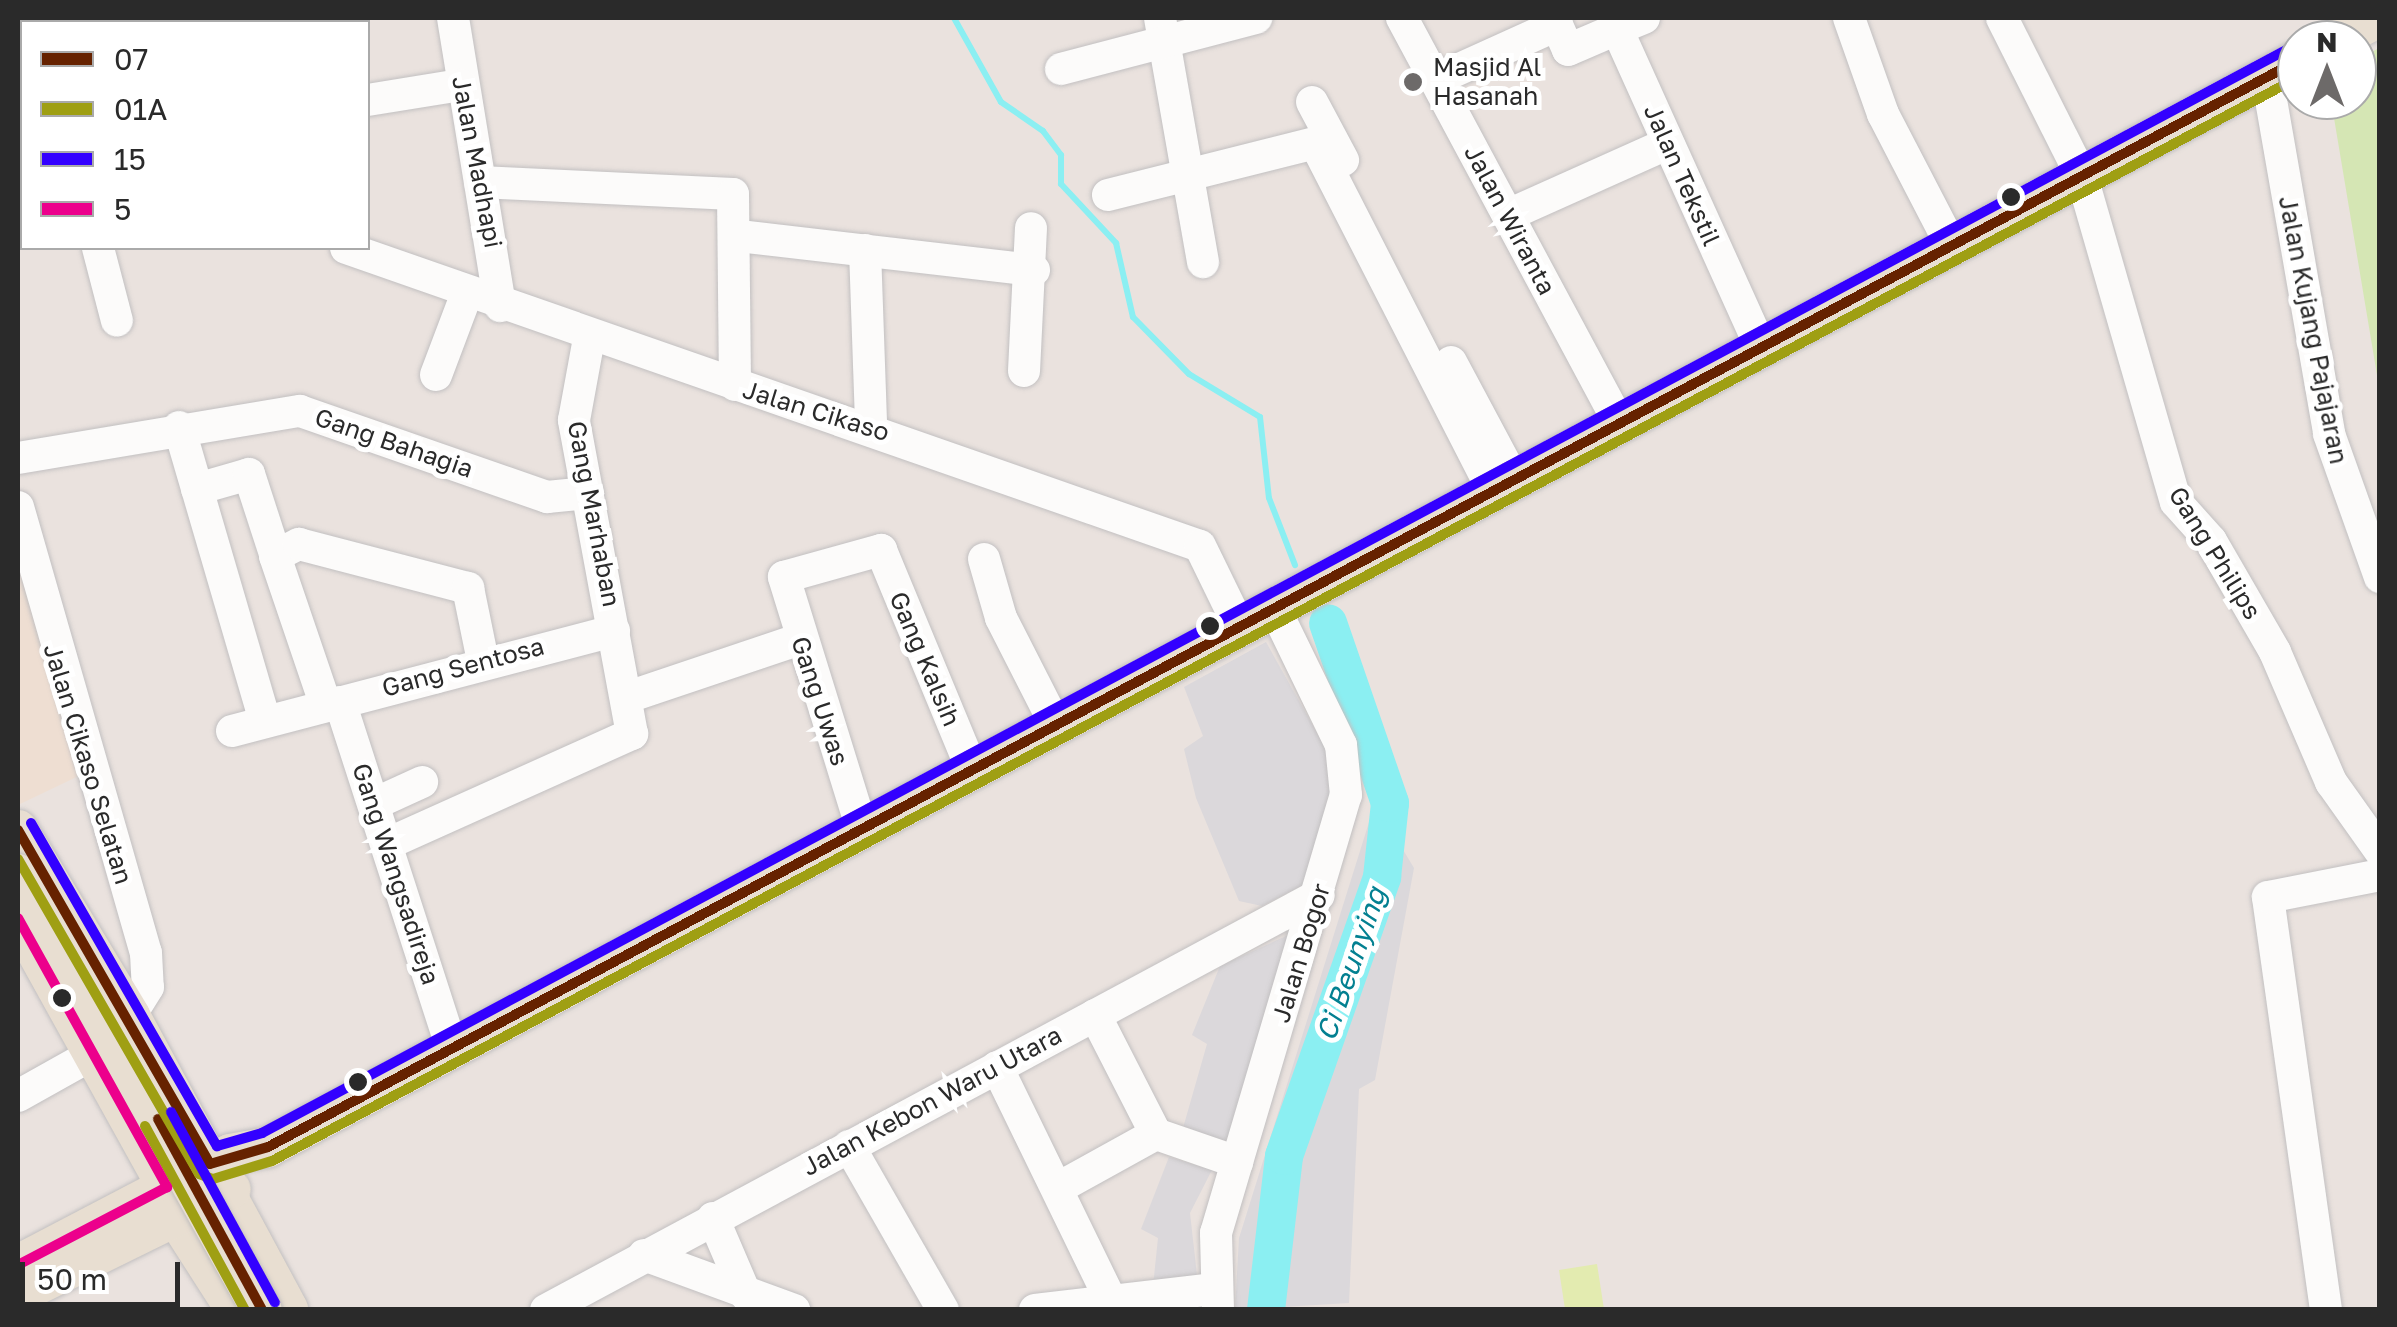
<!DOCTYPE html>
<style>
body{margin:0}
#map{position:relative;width:2397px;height:1327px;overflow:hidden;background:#eae2de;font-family:"Golos Text",sans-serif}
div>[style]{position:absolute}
.industrial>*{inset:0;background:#dbd8db}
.education>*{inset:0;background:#eeded2}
.green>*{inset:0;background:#d5e6b4}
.pitch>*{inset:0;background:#e3ebb0}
.stream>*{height:6px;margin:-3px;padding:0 3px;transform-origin:3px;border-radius:3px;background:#8beff2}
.river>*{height:38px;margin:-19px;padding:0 19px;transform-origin:19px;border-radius:19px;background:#8beff2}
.roads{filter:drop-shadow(0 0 2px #c2c0c1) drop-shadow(0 0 2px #c2c0c1)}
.minor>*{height:32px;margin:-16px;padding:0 16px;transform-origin:16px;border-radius:16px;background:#fcfbfa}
.major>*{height:40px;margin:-20px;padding:0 20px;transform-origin:20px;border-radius:20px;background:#e8ded1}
.bridges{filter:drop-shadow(0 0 2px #c1bebd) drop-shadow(0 0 2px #c1bebd)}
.major-bridge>*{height:40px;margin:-20px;padding:0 20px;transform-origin:20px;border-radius:20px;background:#e8ded1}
.bus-1>*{height:10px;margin:-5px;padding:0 5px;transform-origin:5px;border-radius:5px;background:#620}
.bus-2>*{height:10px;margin:-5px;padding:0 5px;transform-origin:5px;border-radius:5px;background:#9f9f13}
.bus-3>*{height:10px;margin:-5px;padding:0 5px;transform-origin:5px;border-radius:5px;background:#30f}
.bus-4>*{height:10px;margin:-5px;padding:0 5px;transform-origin:5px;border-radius:5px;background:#ec008c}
.dots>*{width:28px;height:28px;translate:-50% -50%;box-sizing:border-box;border:5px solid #fff;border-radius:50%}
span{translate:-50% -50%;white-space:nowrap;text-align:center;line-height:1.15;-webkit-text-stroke:10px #fff;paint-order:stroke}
.poi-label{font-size:25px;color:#2a2a2a}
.left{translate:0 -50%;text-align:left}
.street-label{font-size:25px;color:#2a2a2a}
.water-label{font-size:28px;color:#038091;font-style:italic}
.frame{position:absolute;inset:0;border:20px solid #2a2a2a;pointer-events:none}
.legend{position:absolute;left:20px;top:20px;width:350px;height:230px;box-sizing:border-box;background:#fff;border:2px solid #aaa;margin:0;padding:12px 18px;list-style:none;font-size:30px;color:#2a2a2a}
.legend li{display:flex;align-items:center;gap:20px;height:50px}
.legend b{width:50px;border:2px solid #aaa}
.north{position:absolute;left:2277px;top:20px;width:100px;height:100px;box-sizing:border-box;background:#fff;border:2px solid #aaa;border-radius:50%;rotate:0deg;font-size:28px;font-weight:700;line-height:40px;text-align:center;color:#2a2a2a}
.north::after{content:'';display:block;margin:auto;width:35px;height:45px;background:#6d6a69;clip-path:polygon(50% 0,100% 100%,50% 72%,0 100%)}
.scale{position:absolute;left:20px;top:1262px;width:160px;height:45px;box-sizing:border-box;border:5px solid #2a2a2a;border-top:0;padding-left:12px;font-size:30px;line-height:35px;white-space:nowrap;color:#2a2a2a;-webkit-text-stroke:8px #fff;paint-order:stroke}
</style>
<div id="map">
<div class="industrial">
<div style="clip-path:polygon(1266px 642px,1326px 749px,1331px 801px,1309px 882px,1262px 906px,1239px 901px,1196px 798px,1184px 749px,1203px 736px,1184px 687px)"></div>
<div style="clip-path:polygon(1375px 803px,1414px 868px,1375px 1080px,1359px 1089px,1349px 1303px,1235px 1310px,1239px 1238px)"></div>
<div style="clip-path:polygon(1295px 932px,1237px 1130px,1224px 1141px,1183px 1128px,1207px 1044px,1192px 1035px,1220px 966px)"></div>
<div style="clip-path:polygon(1169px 1157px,1212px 1170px,1190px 1213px,1197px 1275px,1153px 1286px,1158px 1238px,1141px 1229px)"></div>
</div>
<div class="education">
<div style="clip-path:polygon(18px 537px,87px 772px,18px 805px)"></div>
</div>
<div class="green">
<div style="clip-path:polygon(2379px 48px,2380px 381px,2378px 381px,2331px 100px,2357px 100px,2357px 60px)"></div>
</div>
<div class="pitch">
<div style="clip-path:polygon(1597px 1264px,1604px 1309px,1565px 1309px,1559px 1270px)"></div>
</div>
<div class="stream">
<div style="left:954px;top:18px;width:96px;rotate:60.8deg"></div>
<div style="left:1001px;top:102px;width:51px;rotate:34.6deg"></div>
<div style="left:1043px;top:131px;width:30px;rotate:53deg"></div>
<div style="left:1061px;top:155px;width:29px;rotate:90deg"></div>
<div style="left:1061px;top:184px;width:81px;rotate:47deg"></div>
<div style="left:1116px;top:243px;width:76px;rotate:77.1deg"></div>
<div style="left:1133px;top:317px;width:80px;rotate:45.5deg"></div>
<div style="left:1189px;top:374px;width:83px;rotate:31.2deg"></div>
<div style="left:1260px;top:417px;width:81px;rotate:83.7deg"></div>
<div style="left:1269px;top:498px;width:72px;rotate:68.8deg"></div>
</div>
<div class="river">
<div style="left:1266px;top:1310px;width:155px;rotate:-83.3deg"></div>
<div style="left:1284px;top:1156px;width:296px;rotate:-70.6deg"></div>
<div style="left:1382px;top:877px;width:74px;rotate:-83.8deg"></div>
<div style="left:1390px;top:803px;width:190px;rotate:-109deg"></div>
</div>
<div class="roads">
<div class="minor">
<div style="left:131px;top:18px;width:9px;rotate:27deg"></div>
<div style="left:453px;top:18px;width:292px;rotate:80.7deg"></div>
<div style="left:1160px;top:18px;width:248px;rotate:80deg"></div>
<div style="left:1402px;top:18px;width:459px;rotate:61.8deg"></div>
<div style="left:1644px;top:18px;width:29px;rotate:158deg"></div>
<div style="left:1617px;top:29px;width:350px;rotate:65.7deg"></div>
<div style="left:1849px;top:18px;width:102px;rotate:70.5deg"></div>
<div style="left:1883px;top:114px;width:150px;rotate:62.6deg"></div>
<div style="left:2002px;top:18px;width:178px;rotate:63.3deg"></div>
<div style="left:2082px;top:177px;width:338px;rotate:73.9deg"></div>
<div style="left:2176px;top:502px;width:52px;rotate:48.1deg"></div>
<div style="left:2211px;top:541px;width:128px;rotate:60deg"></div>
<div style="left:2275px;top:652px;width:142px;rotate:66.7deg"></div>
<div style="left:2331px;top:782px;width:85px;rotate:54.6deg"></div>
<div style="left:1061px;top:69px;width:202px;rotate:-14.7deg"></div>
<div style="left:2267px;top:77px;width:362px;rotate:80.1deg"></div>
<div style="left:2329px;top:434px;width:152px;rotate:70.4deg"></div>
<div style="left:1435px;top:80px;width:134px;rotate:-24.3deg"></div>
<div style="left:1557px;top:25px;width:27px;rotate:66deg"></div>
<div style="left:1568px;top:50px;width:53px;rotate:-23.2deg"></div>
<div style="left:368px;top:100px;width:94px;rotate:-9.2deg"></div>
<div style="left:1312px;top:102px;width:66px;rotate:61.9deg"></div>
<div style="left:18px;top:132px;width:4px;rotate:27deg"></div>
<div style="left:480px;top:182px;width:253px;rotate:2.7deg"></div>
<div style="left:733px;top:194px;width:191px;rotate:89.4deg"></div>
<div style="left:1108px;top:195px;width:213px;rotate:-14.1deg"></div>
<div style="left:1315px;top:143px;width:391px;rotate:62.9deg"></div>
<div style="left:1508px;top:215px;width:174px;rotate:-24.1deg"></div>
<div style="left:739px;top:236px;width:297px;rotate:6.6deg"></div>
<div style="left:98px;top:248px;width:75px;rotate:75.4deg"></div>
<div style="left:346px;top:248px;width:904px;rotate:19.24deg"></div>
<div style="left:1200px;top:546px;width:89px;rotate:64deg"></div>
<div style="left:865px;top:250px;width:175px;rotate:88deg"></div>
<div style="left:1451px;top:362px;width:134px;rotate:61.9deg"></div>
<div style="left:1024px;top:371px;width:143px;rotate:-87.2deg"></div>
<div style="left:436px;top:375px;width:88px;rotate:-69.3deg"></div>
<div style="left:179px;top:427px;width:307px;rotate:73.7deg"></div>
<div style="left:18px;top:458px;width:286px;rotate:-9.5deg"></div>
<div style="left:300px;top:411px;width:262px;rotate:19.2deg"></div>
<div style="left:547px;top:497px;width:41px;rotate:-5.6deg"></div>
<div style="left:197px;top:489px;width:54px;rotate:-16.1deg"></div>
<div style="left:249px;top:474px;width:84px;rotate:72deg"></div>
<div style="left:18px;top:507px;width:464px;rotate:74deg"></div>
<div style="left:146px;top:953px;width:34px;rotate:87deg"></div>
<div style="left:148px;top:987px;width:34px;rotate:122deg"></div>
<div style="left:984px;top:559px;width:61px;rotate:73.9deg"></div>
<div style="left:1001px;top:618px;width:119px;rotate:63deg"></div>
<div style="left:628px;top:697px;width:182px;rotate:-18.6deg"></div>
<div style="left:340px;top:702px;width:361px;rotate:72.1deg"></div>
<div style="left:326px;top:706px;width:158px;rotate:-108.8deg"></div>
<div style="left:275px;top:556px;width:27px;rotate:-27deg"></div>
<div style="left:299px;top:544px;width:175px;rotate:14.6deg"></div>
<div style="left:468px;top:588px;width:75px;rotate:78.4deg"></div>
<div style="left:232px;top:731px;width:395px;rotate:-14.7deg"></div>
<div style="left:374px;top:804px;width:53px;rotate:-24.6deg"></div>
<div style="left:861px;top:826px;width:261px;rotate:-107.2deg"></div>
<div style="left:784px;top:577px;width:101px;rotate:-15.6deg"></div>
<div style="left:881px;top:550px;width:235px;rotate:67.5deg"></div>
<div style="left:387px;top:844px;width:269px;rotate:-24.2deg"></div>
<div style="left:632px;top:734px;width:319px;rotate:-100.5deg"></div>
<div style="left:574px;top:420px;width:83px;rotate:-79.6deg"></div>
<div style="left:1095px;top:1015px;width:134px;rotate:62.9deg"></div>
<div style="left:1156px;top:1134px;width:86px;rotate:19.1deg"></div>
<div style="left:997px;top:1067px;width:258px;rotate:64deg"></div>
<div style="left:18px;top:1096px;width:88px;rotate:-29.2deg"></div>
<div style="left:849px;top:1146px;width:189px;rotate:60.2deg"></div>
<div style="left:1060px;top:1187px;width:110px;rotate:-28.9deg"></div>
<div style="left:713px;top:1218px;width:84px;rotate:66.8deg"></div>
<div style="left:644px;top:1255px;width:160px;rotate:20.1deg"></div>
<div style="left:546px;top:1310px;width:877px;rotate:-28.23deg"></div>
<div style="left:1035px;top:1310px;width:181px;rotate:-6.7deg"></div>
<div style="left:1218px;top:1310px;width:77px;rotate:-91.5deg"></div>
<div style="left:1216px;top:1233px;width:457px;rotate:-73.5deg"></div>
<div style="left:1346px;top:795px;width:50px;rotate:-95.7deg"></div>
<div style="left:1341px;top:745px;width:153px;rotate:-115.9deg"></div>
<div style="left:2326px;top:1310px;width:417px;rotate:-98deg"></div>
<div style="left:2268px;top:897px;width:114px;rotate:-11.1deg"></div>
</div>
<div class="major">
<div style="left:2335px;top:40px;width:47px;rotate:-27.6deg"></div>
<div style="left:18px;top:830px;width:217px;rotate:58.9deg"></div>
<div style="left:130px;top:1016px;width:334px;rotate:61.7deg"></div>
<div style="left:18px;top:918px;width:308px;rotate:61deg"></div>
<div style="left:175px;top:1215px;width:113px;rotate:57.3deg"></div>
<div style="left:18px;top:1265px;width:239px;rotate:-27.6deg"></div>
<div style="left:230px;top:1154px;width:39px;rotate:-10deg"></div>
<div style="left:268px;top:1147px;width:2301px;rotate:-28.16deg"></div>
<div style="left:18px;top:1294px;width:237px;rotate:-26.2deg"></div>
</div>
</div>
<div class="bridges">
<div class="major-bridge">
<div style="left:18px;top:874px;width:500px;rotate:60.8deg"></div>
</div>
</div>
<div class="bus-1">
<div style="left:18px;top:830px;width:385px;rotate:60.1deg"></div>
<div style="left:210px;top:1164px;width:60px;rotate:-16.3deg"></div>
<div style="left:268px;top:1147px;width:2301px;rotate:-28.16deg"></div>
<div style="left:158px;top:1119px;width:217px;rotate:61.4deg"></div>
</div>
<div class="bus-2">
<div style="left:18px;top:859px;width:363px;rotate:60.1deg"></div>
<div style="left:199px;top:1174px;width:15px;rotate:20deg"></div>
<div style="left:213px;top:1179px;width:62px;rotate:-17deg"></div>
<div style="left:272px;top:1161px;width:2296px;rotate:-28.14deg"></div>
<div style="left:145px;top:1126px;width:209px;rotate:61.5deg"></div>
</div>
<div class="bus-3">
<div style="left:31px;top:823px;width:373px;rotate:60.1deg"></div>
<div style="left:217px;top:1146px;width:47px;rotate:-16.1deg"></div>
<div style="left:262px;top:1133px;width:2300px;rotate:-28.15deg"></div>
<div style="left:171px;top:1112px;width:217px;rotate:61.4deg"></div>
</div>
<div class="bus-4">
<div style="left:18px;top:918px;width:308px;rotate:61deg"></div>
<div style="left:167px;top:1187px;width:168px;rotate:152.4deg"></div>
</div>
<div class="dots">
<div style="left:1413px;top:82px;background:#6d6a69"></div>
<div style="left:2011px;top:197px;background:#2a2a2a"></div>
<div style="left:1210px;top:626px;background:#2a2a2a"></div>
<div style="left:62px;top:998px;background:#2a2a2a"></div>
<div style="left:358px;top:1082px;background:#2a2a2a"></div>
</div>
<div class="poi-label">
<span class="left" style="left:1433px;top:82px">Masjid Al<br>Hasanah</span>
</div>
<div class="street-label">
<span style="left:477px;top:162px;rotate:79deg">Jalan Madhapi</span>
<span style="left:1682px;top:175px;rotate:66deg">Jalan Tekstil</span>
<span style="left:1510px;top:220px;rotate:62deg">Jalan Wiranta</span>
<span style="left:2313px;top:330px;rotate:79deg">Jalan Kujang Pajajaran</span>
<span style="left:816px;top:411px;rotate:17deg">Jalan Cikaso</span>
<span style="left:394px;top:443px;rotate:19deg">Gang Bahagia</span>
<span style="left:594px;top:514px;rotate:79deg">Gang Marhaban</span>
<span style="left:2215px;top:553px;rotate:58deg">Gang Philips</span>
<span style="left:925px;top:659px;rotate:67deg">Gang Kalsih</span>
<span style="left:463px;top:667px;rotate:-15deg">Gang Sentosa</span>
<span style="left:820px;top:701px;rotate:72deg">Gang Uwas</span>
<span style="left:88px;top:764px;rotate:73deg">Jalan Cikaso Selatan</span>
<span style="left:396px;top:874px;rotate:72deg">Gang Wangsadireja</span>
<span style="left:1301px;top:953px;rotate:-73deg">Jalan Bogor</span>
<span style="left:932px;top:1101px;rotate:-28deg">Jalan Kebon Waru Utara</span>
</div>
<div class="water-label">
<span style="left:1351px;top:964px;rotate:-71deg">Ci Beunying</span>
</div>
<div class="frame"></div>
<ul class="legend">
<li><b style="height:12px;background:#620"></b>07</li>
<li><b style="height:12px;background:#9f9f13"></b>01A</li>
<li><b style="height:12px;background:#30f"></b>15</li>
<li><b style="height:12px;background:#ec008c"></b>5</li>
</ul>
<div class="north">N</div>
<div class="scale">50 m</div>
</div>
